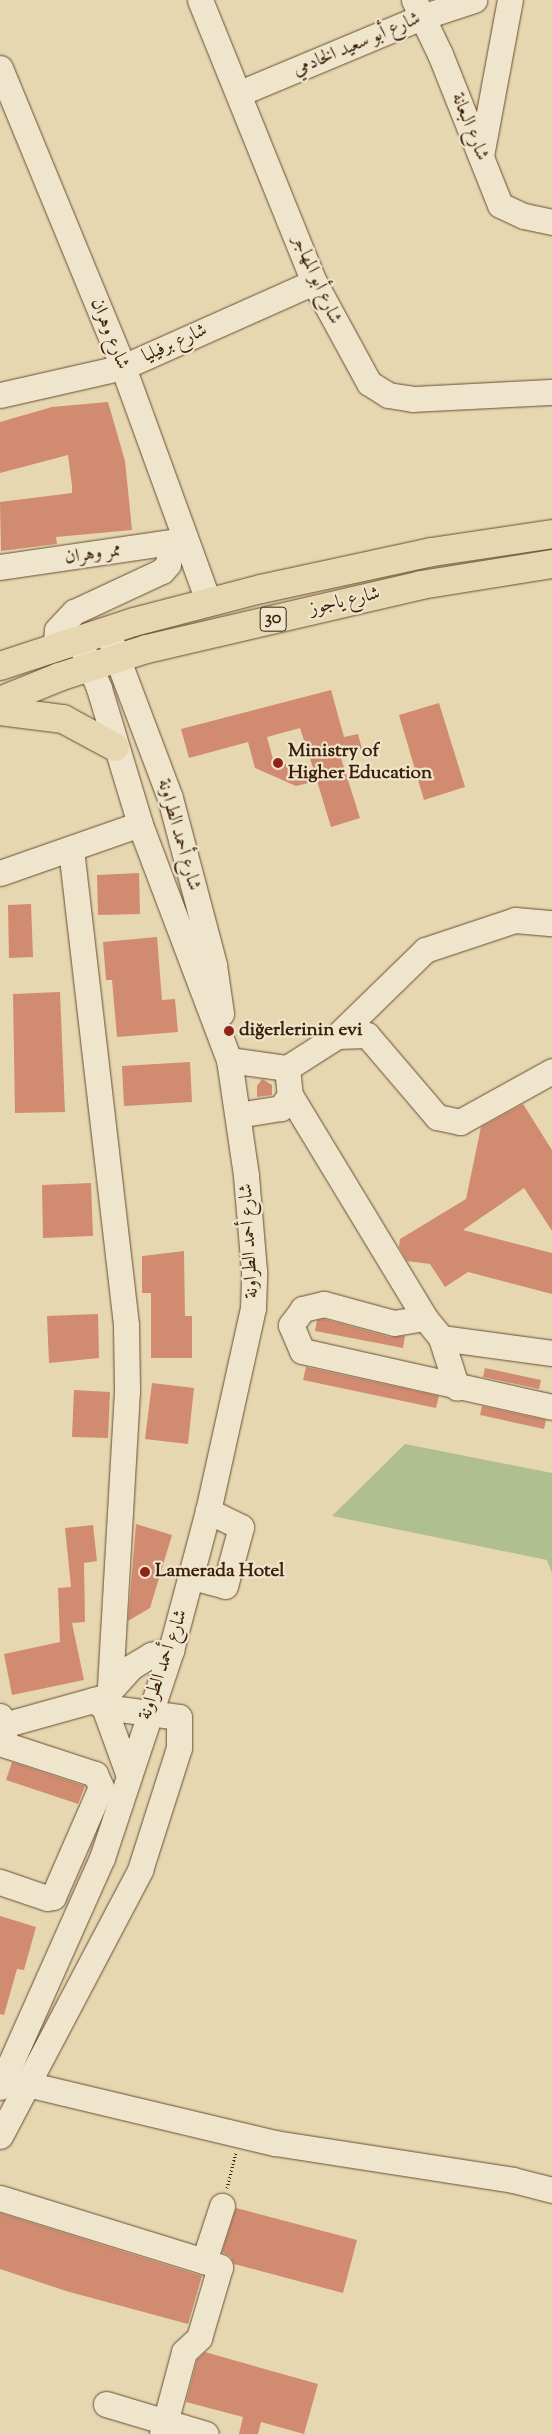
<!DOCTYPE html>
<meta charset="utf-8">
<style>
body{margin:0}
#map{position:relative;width:552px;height:2434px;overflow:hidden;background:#e7d7b0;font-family:"Sorts Mill Goudy",Amiri,serif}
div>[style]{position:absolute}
.green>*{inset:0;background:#afbf90}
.building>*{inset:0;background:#d18b71}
.path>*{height:3px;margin-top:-1.5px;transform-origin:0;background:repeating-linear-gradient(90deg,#3c1f0b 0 1px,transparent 0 3.5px)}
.roads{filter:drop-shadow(0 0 1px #674d34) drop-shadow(0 0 1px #674d34)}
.minor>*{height:25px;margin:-12.5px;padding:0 12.5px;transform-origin:12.5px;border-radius:12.5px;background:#efe5cc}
.major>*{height:28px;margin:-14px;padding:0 14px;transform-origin:14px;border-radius:14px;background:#e7d7b0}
.dots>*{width:14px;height:14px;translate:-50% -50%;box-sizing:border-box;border:2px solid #efe5cc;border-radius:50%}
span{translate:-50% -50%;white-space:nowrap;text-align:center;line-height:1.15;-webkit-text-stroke:4.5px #efe5cc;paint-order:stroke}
.shield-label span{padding:1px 4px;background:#efe5cc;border:1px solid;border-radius:4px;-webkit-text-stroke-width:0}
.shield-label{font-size:18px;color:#3c1f0b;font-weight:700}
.street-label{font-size:19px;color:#3c1f0b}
.poi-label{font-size:19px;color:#3c1f0b;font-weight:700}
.left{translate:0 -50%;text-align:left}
</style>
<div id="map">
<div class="green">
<div style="clip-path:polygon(405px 1444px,552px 1473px,552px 1573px,547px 1560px,332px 1516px)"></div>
</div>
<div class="building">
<div style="clip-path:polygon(108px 402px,125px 461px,132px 530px,56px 537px,57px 544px,1px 551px,0 502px,72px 493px,72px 486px,68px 455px,0 473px,0 422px,52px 407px)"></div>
<div style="clip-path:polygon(evenodd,331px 690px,344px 737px,358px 734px,362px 749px,340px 755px,360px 818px,331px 827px,317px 781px,296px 786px,255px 768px,248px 742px,189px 758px,181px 729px,331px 690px,300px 728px,316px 777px,273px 759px,267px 737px,300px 728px)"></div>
<div style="clip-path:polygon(439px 703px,465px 787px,424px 800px,399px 715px)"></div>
<div style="clip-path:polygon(139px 873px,140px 914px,98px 915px,97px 875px)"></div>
<div style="clip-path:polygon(31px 904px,33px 957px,9px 958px,8px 905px)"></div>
<div style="clip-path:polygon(157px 937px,162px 1000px,175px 999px,178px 1032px,117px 1037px,112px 980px,106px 980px,103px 942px)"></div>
<div style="clip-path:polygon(60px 992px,65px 1112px,15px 1113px,13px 994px)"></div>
<div style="clip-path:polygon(190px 1062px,192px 1102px,124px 1106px,122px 1066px)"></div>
<div style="clip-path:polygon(262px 1079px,272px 1085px,272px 1095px,257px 1097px,257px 1086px)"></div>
<div style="clip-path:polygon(523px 1104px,552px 1150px,552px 1231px,524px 1188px,463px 1230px,552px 1253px,552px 1294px,468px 1272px,445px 1287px,430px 1264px,407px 1261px,399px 1247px,400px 1239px,466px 1199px,481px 1127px)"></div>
<div style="clip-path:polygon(91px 1183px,93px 1236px,43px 1238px,42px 1185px)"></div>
<div style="clip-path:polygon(184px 1251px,185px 1316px,192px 1316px,192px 1358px,151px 1358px,151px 1293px,142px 1293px,142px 1256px)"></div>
<div style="clip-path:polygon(98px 1314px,99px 1358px,49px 1363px,47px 1316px)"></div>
<div style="clip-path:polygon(324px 1319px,390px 1337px,405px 1336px,403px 1348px,315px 1331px,317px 1320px)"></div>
<div style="clip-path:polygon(306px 1367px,439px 1396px,436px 1408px,303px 1380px)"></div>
<div style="clip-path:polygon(485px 1368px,541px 1380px,539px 1389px,483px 1377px)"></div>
<div style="clip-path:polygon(152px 1383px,194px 1388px,188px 1444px,145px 1439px)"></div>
<div style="clip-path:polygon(74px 1390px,110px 1392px,108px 1438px,72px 1437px)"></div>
<div style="clip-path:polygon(482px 1406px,546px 1420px,544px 1429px,480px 1415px)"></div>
<div style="clip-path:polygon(136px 1524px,172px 1535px,150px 1608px,128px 1621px)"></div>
<div style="clip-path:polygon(93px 1525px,97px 1561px,84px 1563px,85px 1622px,72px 1623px,84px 1680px,12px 1695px,4px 1654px,60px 1642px,58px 1588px,71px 1587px,65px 1528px)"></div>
<div style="clip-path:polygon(12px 1762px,85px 1786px,78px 1804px,6px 1780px)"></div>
<div style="clip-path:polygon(0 1916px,36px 1927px,24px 1970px,17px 1969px,4px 2015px,0 2014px)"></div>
<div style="clip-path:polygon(236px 2208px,357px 2240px,343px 2293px,234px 2264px,231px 2257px,222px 2252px)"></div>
<div style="clip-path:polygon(0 2213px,202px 2276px,188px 2324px,66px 2291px,0 2269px)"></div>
<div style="clip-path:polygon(205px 2352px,318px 2384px,304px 2434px,261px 2422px,258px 2434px,239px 2434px,243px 2417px,186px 2402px,197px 2360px)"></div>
</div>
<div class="path">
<div style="left:227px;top:2188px;width:36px;rotate:-76deg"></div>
</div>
<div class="roads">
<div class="minor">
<div style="left:200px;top:0;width:304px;rotate:68deg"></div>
<div style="left:314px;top:282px;width:115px;rotate:61.4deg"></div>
<div style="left:369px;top:383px;width:22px;rotate:32deg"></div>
<div style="left:388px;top:395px;width:25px;rotate:9deg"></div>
<div style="left:413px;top:399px;width:139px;rotate:-2.9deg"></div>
<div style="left:414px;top:0;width:60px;rotate:64.3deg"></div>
<div style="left:440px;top:54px;width:162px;rotate:68.3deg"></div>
<div style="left:500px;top:205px;width:26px;rotate:25deg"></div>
<div style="left:524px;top:216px;width:29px;rotate:12deg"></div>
<div style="left:0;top:68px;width:323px;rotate:67.6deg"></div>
<div style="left:123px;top:367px;width:251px;rotate:70deg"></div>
<div style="left:240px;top:93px;width:197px;rotate:-22.7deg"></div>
<div style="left:422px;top:17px;width:55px;rotate:-18.1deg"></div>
<div style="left:481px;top:156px;width:159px;rotate:-79.5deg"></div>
<div style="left:0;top:395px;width:126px;rotate:-12.8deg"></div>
<div style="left:123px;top:367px;width:209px;rotate:-24deg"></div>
<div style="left:0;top:567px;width:187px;rotate:-8.3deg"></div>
<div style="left:107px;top:631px;width:178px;rotate:69.3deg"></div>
<div style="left:170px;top:798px;width:173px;rotate:75.2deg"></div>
<div style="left:214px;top:965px;width:49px;rotate:81.7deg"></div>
<div style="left:55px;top:647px;width:17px;rotate:-83deg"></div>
<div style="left:57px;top:630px;width:25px;rotate:-47deg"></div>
<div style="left:74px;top:612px;width:97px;rotate:-25deg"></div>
<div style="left:162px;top:571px;width:9px;rotate:-49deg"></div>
<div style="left:168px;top:564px;width:20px;rotate:-81deg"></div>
<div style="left:71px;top:849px;width:479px;rotate:83.4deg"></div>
<div style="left:126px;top:1325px;width:66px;rotate:89.1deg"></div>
<div style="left:127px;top:1391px;width:299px;rotate:93.3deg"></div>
<div style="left:0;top:873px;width:148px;rotate:-19.3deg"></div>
<div style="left:337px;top:1036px;width:30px;rotate:-2deg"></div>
<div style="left:367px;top:1035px;width:108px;rotate:49.5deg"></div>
<div style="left:437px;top:1117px;width:24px;rotate:12deg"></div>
<div style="left:460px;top:1122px;width:105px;rotate:-29deg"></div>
<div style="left:229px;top:1060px;width:59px;rotate:7.9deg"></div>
<div style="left:287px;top:1068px;width:27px;rotate:84deg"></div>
<div style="left:290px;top:1095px;width:16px;rotate:125deg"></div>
<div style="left:281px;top:1108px;width:44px;rotate:170.8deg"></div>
<div style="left:287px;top:1068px;width:59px;rotate:-32.6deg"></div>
<div style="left:337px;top:1036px;width:123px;rotate:-44.3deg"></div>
<div style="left:425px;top:950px;width:95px;rotate:-18.4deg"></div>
<div style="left:515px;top:920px;width:37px;rotate:5deg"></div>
<div style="left:290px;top:1095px;width:261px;rotate:58.8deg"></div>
<div style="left:425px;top:1318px;width:26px;rotate:51deg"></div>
<div style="left:441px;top:1338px;width:52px;rotate:72.3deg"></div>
<div style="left:425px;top:1318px;width:31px;rotate:171deg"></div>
<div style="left:394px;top:1323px;width:73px;rotate:-164.8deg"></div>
<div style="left:324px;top:1304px;width:22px;rotate:167deg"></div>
<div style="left:303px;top:1309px;width:20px;rotate:127deg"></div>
<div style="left:291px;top:1325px;width:28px;rotate:67deg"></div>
<div style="left:302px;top:1351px;width:256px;rotate:12.6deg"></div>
<div style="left:441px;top:1338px;width:112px;rotate:7.7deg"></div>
<div style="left:192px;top:1577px;width:34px;rotate:15deg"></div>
<div style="left:225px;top:1586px;width:61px;rotate:-74.8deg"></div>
<div style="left:241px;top:1527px;width:37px;rotate:-154deg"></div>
<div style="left:107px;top:1694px;width:36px;rotate:-48deg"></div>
<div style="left:131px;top:1667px;width:23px;rotate:-31deg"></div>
<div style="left:151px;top:1655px;width:21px;rotate:-14deg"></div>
<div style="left:104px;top:1707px;width:73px;rotate:70.1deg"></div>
<div style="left:0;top:1716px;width:30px;rotate:78deg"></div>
<div style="left:6px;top:1745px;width:94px;rotate:18deg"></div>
<div style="left:95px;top:1774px;width:14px;rotate:65deg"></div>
<div style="left:101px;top:1787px;width:120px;rotate:113.6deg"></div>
<div style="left:53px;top:1897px;width:6px;rotate:171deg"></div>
<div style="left:47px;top:1898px;width:50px;rotate:-161.2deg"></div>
<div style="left:0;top:1726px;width:112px;rotate:-15.5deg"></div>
<div style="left:27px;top:2084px;width:255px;rotate:13.4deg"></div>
<div style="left:275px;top:2143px;width:241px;rotate:8.8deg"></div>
<div style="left:513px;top:2180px;width:40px;rotate:14.4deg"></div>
<div style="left:0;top:2087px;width:251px;rotate:-66deg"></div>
<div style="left:102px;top:1858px;width:219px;rotate:-71.6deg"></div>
<div style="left:171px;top:1650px;width:144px;rotate:-75.1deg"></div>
<div style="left:208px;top:1511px;width:208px;rotate:-77.5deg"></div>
<div style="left:253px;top:1308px;width:37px;rotate:-88deg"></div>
<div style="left:254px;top:1271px;width:96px;rotate:-94.8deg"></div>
<div style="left:246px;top:1175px;width:116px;rotate:-98.4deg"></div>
<div style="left:229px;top:1060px;width:252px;rotate:-110.7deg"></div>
<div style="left:140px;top:824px;width:142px;rotate:-106.8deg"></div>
<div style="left:99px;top:688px;width:41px;rotate:-112.8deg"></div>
<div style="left:0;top:2136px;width:301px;rotate:-62.2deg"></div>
<div style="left:140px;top:1870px;width:128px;rotate:-72.3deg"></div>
<div style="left:179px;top:1748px;width:31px;rotate:-90deg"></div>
<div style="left:179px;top:1717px;width:76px;rotate:-172.4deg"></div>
<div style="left:104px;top:1707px;width:13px;rotate:-148deg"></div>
<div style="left:0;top:2198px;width:214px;rotate:17.2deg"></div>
<div style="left:204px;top:2261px;width:58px;rotate:-71.9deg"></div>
<div style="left:106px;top:2404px;width:104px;rotate:16.7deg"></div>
<div style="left:162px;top:2434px;width:85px;rotate:-75deg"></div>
<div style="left:184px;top:2352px;width:21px;rotate:-43deg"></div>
<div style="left:199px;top:2338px;width:74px;rotate:-73.5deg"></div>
<div style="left:220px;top:2267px;width:17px;rotate:-159deg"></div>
</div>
<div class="major">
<div style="left:0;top:666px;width:141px;rotate:-18.2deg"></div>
<div style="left:134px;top:622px;width:131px;rotate:-14.6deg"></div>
<div style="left:261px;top:589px;width:175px;rotate:-12.2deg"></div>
<div style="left:432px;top:552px;width:121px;rotate:-8.5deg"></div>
<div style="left:0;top:701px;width:64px;rotate:-22.1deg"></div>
<div style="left:59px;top:677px;width:92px;rotate:-17.7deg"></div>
<div style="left:147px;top:649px;width:281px;rotate:-13.1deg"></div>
<div style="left:421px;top:585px;width:133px;rotate:-9.1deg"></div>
<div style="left:0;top:711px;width:64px;rotate:7.2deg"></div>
<div style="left:63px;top:719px;width:59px;rotate:28.3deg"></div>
</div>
</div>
<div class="dots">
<div style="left:278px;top:763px;background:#8f2418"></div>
<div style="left:229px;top:1031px;background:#8f2418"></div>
<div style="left:145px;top:1572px;background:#8f2418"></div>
</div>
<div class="shield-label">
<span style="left:273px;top:619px">30</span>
</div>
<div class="street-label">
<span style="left:357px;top:45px;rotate:-23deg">شارع أبو سعيد الخادمي</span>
<span style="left:469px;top:127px;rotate:68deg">شارع البعانة</span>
<span style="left:316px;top:280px;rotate:66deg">شارع أبو المهاجر</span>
<span style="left:109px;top:334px;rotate:68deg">شارع وهران</span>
<span style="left:175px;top:344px;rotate:-24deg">شارع برفيليا</span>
<span style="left:93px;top:555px;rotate:-8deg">ممر وهران</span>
<span style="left:345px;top:602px;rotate:-13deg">شارع ياجوز</span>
<span style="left:178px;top:835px;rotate:74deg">شارع أحمد الطراونة</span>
<span style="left:250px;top:1241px;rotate:-93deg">شارع أحمد الطراونة</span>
<span style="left:164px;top:1665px;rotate:-71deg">شارع أحمد الطراونة</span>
</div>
<div class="poi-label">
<span class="left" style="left:288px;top:763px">Ministry of<br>Higher Education</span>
<span class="left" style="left:239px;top:1031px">diğerlerinin evi</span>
<span class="left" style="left:155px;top:1572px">Lamerada Hotel</span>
</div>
</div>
